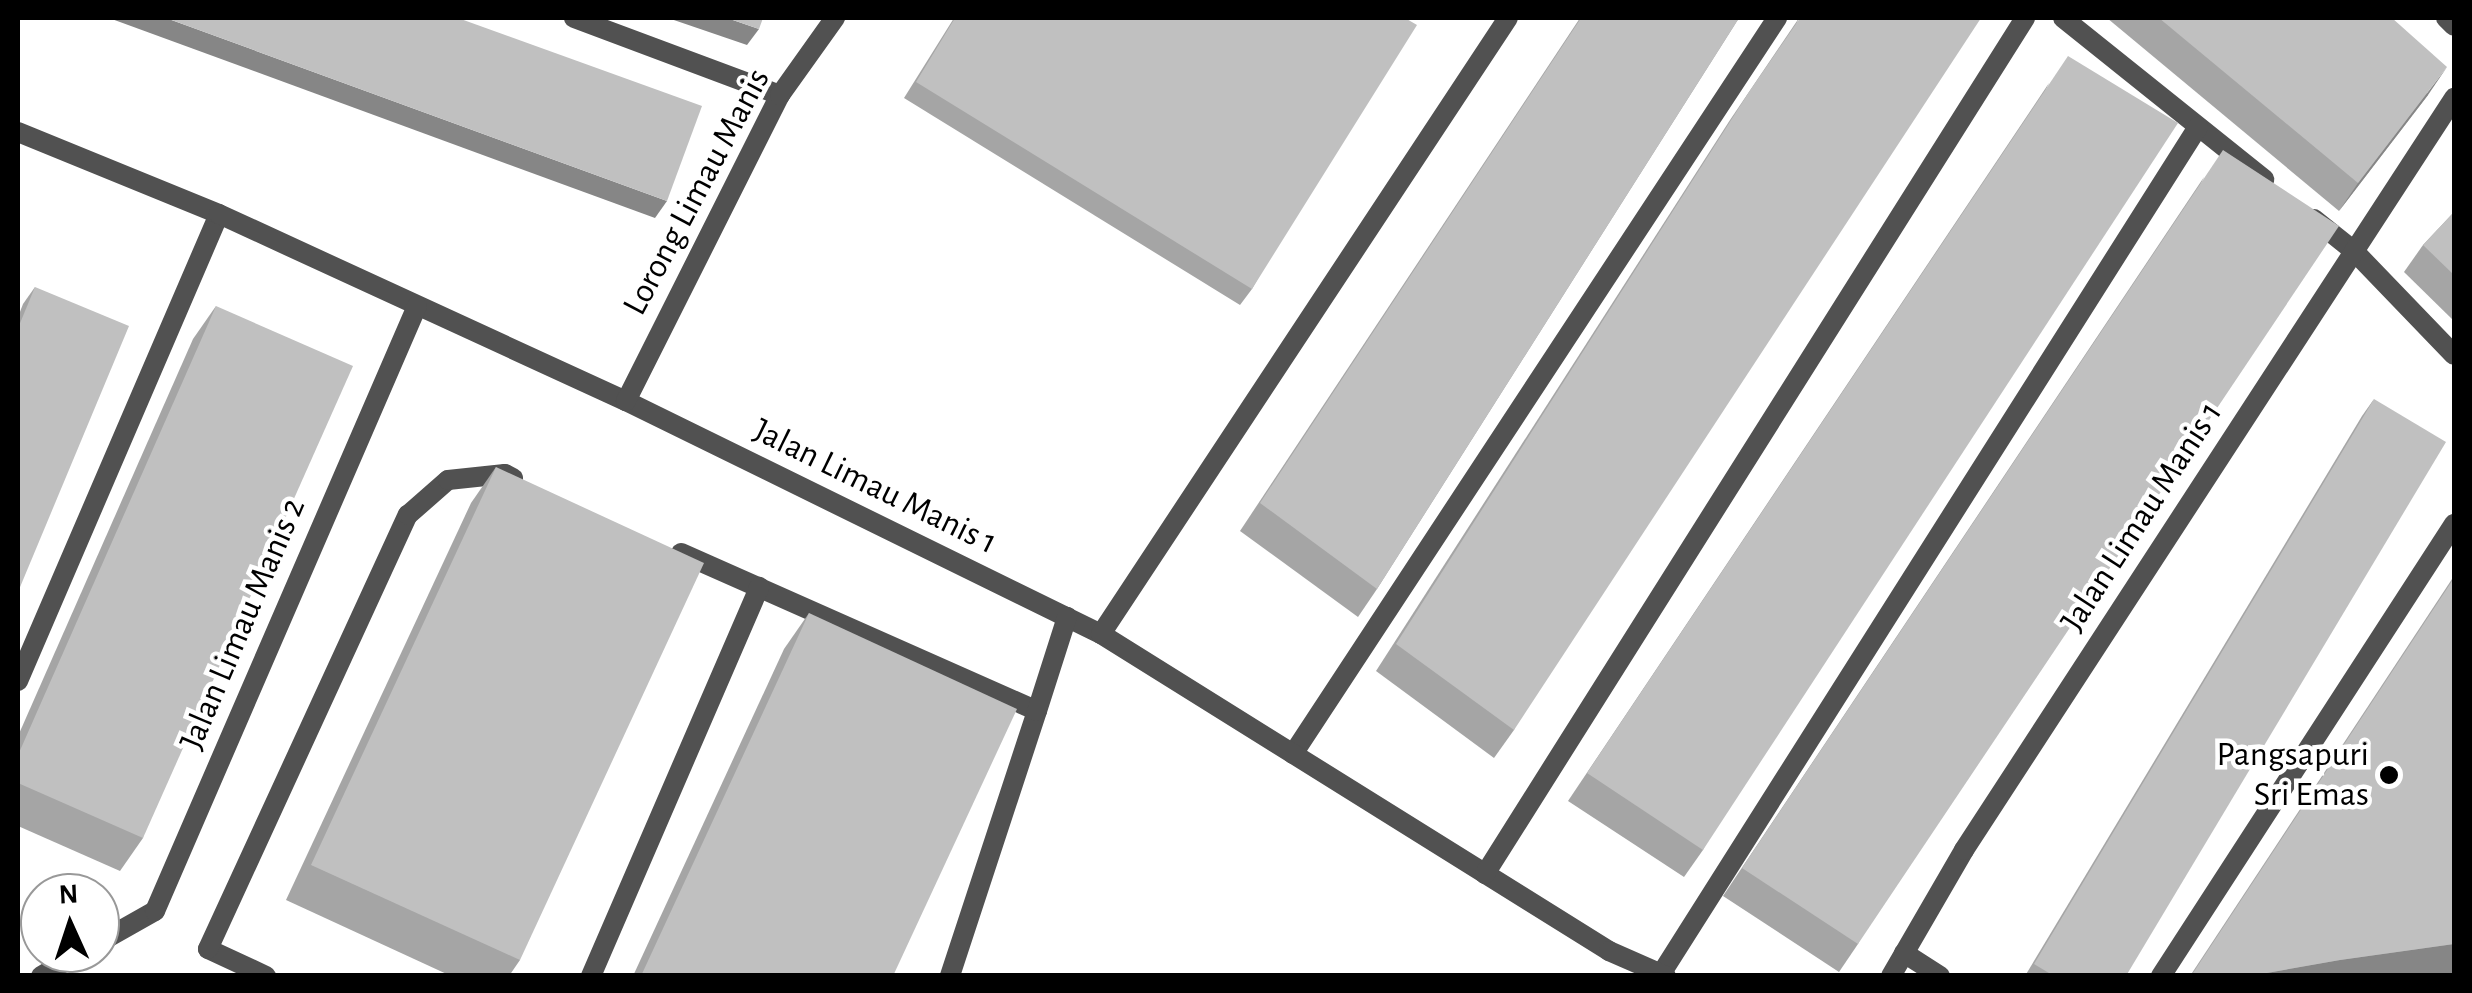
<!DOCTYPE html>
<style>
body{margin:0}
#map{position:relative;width:2472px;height:993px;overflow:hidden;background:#fff;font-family:"Alegreya Sans",sans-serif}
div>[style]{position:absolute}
.lane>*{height:20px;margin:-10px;padding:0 10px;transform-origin:10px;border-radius:10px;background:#515151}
.street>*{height:20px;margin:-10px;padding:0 10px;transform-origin:10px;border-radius:10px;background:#515151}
.wall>*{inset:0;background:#a5a5a5}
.shaded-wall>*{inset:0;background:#868686}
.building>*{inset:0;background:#c0c0c0}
.dots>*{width:28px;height:28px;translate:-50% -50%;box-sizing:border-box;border:5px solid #fff;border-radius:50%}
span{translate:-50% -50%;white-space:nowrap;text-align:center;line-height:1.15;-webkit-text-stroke:9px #fff;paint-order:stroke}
.street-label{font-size:35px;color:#000}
.poi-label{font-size:35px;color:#000}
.right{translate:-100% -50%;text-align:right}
.frame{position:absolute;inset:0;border:20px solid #000;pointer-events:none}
.north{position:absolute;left:20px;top:873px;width:100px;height:100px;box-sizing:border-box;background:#fff;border:2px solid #999;border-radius:50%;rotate:357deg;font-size:28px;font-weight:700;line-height:40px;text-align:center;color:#000}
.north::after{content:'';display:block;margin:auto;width:35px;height:45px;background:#000;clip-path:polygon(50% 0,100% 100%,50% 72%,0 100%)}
</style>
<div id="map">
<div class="lane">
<div style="left:574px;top:18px;width:220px;rotate:20.5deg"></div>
<div style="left:2063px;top:18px;width:258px;rotate:38.7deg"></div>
<div style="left:2314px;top:219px;width:51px;rotate:38.7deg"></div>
<div style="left:2354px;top:251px;width:144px;rotate:46.1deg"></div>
<div style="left:18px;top:681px;width:508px;rotate:-66.71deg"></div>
<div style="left:1293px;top:754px;width:881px;rotate:-56.67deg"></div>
<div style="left:1904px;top:953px;width:43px;rotate:32.6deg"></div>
<div style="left:1661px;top:974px;width:1003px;rotate:-57.63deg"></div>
<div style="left:2161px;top:976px;width:539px;rotate:-57.05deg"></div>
</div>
<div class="street">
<div style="left:2446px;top:18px;width:11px;rotate:45deg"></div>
<div style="left:18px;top:132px;width:217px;rotate:22.2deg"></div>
<div style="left:219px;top:214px;width:448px;rotate:24.7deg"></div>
<div style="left:626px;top:401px;width:529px;rotate:26.13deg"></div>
<div style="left:1101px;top:634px;width:599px;rotate:31.96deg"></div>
<div style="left:1609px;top:951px;width:62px;rotate:23.7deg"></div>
<div style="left:626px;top:401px;width:343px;rotate:-63.3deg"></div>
<div style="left:780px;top:95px;width:95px;rotate:-54.5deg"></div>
<div style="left:681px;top:553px;width:389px;rotate:23.9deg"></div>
<div style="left:1037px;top:711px;width:279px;rotate:108.2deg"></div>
<div style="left:1101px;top:634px;width:738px;rotate:-56.55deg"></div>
<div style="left:1037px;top:711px;width:99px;rotate:-72.3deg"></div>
<div style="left:1485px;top:874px;width:1012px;rotate:-57.75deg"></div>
<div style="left:100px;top:942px;width:63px;rotate:-29.4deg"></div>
<div style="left:155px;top:911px;width:659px;rotate:-66.58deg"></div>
<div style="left:41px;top:976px;width:45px;rotate:-30.5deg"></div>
<div style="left:266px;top:976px;width:64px;rotate:-155deg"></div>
<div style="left:208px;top:949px;width:478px;rotate:-65.3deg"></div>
<div style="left:408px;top:515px;width:53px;rotate:-41.2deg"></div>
<div style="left:448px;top:480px;width:57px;rotate:-6deg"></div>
<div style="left:505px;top:474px;width:9px;rotate:27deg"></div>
<div style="left:591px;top:976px;width:424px;rotate:-66.6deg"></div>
<div style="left:1891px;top:976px;width:146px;rotate:-59.9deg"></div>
<div style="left:1964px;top:850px;width:898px;rotate:-56.91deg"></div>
</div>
<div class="wall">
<div style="clip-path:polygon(954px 18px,1405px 18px,1252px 289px,1240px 305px,904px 98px)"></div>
<div style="clip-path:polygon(1580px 18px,1739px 18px,1377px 589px,1358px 617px,1240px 531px)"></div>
<div style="clip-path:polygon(1799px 18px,1514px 730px,1494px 758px,1376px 671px,1730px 120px)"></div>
<div style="clip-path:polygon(2107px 18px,2392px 18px,2428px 95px,2339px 211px)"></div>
<div style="clip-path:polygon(2049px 83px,1703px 850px,1684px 877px,1568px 801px)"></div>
<div style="clip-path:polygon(2204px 177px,1858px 944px,1839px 972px,1723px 896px)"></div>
<div style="clip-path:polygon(2454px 212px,2454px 321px,2404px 272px,2423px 245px)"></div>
<div style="clip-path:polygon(35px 287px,18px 592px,18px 317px,23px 304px)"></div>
<div style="clip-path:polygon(216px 306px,143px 838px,120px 871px,18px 826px,18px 736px,193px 339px)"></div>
<div style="clip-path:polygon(2374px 399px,2126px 976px,2025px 976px,2362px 416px)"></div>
<div style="clip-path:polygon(496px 467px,520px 960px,509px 976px,451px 976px,286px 900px,471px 503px)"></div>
<div style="clip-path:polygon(2454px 576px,2454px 974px,2444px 976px,2190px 976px)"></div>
<div style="clip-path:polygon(809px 613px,893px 976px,633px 976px,784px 649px)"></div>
</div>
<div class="shaded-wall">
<div style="clip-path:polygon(109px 18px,166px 18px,667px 201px,655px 218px)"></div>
<div style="clip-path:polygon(668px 18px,727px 18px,759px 29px,747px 45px)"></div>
<div style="clip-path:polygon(2447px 67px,2428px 95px,2339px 211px,2358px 183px)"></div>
<div style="clip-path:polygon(2454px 944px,2454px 974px,2444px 976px,2250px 976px,2340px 960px)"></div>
</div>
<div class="building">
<div style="clip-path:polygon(166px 18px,458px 18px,702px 106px,667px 201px)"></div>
<div style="clip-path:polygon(727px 18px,763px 18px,759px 29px)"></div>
<div style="clip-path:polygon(955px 18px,1405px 18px,1417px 25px,1252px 289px,916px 82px)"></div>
<div style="clip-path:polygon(1581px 18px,1739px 18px,1377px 589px,1260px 503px)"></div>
<div style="clip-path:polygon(1800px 18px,1981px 18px,1514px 730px,1396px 644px,1749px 92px)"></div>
<div style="clip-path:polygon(2159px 18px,2392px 18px,2447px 67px,2358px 183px)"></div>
<div style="clip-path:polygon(2068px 56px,2178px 123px,1703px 850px,1587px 773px)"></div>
<div style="clip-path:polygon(2223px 150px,2339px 226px,1858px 944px,1742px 868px)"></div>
<div style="clip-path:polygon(2454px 212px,2454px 275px,2423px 245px)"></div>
<div style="clip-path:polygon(35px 287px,129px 326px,18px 592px,18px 328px)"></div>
<div style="clip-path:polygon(216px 306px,353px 366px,143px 838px,18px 783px,18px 755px)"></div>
<div style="clip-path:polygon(2374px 399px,2446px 442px,2126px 976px,2054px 976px,2034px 964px)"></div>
<div style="clip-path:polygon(496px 467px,704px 563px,520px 960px,311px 865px)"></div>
<div style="clip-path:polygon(2454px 578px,2454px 944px,2340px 960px,2250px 976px,2191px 976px)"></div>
<div style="clip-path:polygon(809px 613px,1017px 709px,893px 976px,641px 976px)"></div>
</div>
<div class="dots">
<div style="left:2389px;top:775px;background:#000"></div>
</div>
<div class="street-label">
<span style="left:697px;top:192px;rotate:-62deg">Lorong Limau Manis</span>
<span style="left:875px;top:487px;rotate:26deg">Jalan Limau Manis 1</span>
<span style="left:2142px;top:517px;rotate:-57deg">Jalan Limau Manis 1</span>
<span style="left:243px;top:624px;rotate:-67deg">Jalan Limau Manis 2</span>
</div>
<div class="poi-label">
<span class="right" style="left:2369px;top:775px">Pangsapuri<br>Sri Emas</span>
</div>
<div class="frame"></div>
<div class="north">N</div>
</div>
